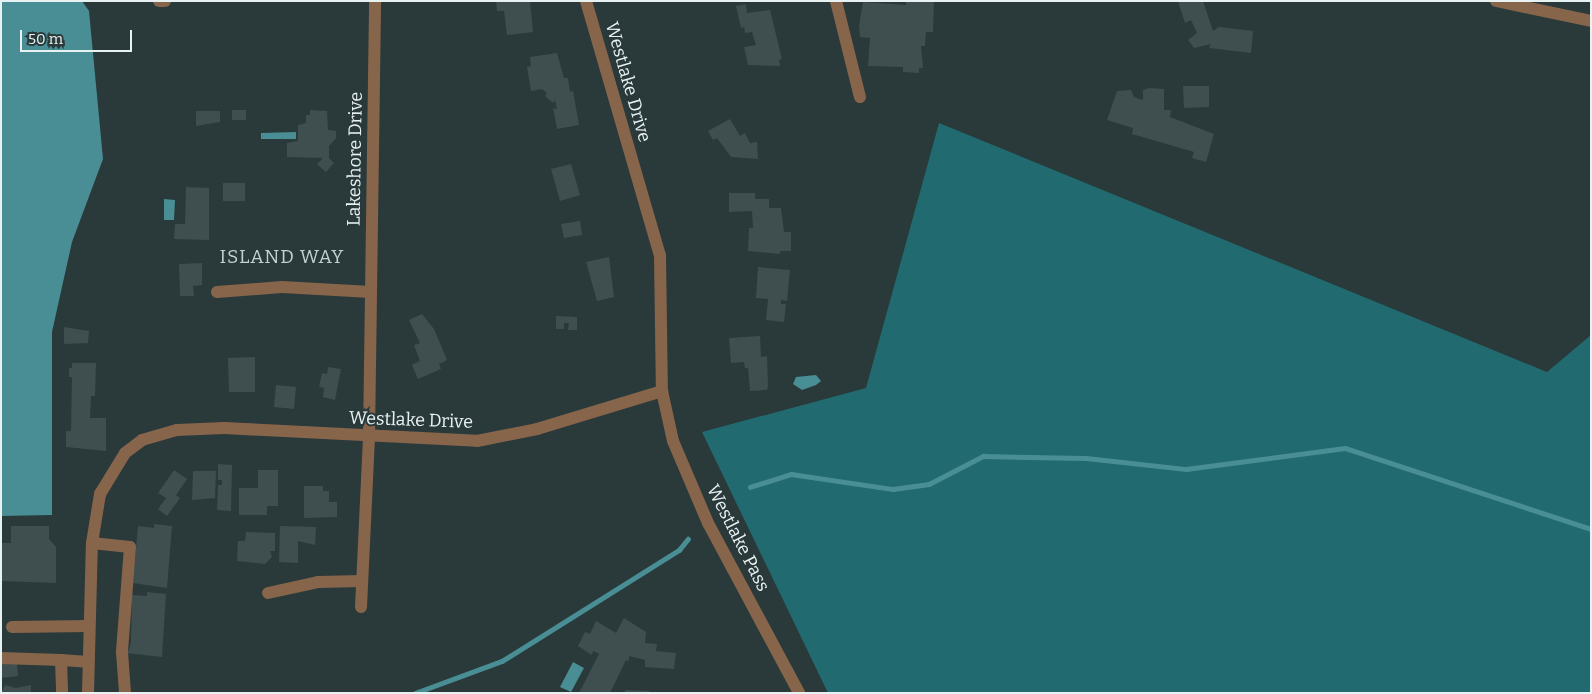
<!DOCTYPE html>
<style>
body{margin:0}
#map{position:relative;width:1592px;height:694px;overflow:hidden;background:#2a393a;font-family:Bitter,serif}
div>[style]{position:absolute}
.forest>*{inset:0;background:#216a70}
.water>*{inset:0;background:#498e94}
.stream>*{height:4.5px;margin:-2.25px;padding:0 2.25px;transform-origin:2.25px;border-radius:2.25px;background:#498e94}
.building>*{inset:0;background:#3f4f50}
.minor>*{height:12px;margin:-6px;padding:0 6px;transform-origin:6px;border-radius:6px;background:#87654b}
span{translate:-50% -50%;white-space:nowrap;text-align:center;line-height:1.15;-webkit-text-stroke:4px #2a393a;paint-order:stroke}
.street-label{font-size:18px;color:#e9f2f3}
.neighbourhood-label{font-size:19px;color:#c0d2d3;letter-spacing:1px}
.frame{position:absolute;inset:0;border:2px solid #e9f2f3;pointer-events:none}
.scale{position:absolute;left:20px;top:30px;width:112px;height:22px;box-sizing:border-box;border:2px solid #e9f2f3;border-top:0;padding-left:6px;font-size:15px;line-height:18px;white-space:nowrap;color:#e9f2f3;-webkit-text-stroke:4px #2a393a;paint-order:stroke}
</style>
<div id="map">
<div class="forest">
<div style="clip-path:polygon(939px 123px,1547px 372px,1591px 335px,1591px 693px,828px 693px,702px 432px,866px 388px)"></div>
</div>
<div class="water">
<div style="clip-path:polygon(1px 1px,82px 1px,89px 11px,103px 159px,72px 242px,52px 332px,52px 515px,1px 516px)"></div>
<div style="clip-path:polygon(296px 132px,296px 139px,261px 139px,261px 133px)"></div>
<div style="clip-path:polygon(164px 199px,175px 200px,174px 220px,164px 220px)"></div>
<div style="clip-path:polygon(816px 375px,821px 381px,816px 385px,802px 390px,793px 384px,796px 377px)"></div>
<div style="clip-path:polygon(573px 662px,584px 668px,571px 692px,560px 687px)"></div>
</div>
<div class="stream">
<div style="left:750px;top:487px;width:43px;rotate:-17.6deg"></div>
<div style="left:791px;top:474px;width:103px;rotate:8.4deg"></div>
<div style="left:893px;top:489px;width:36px;rotate:-8deg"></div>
<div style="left:929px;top:484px;width:61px;rotate:-27.4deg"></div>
<div style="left:983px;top:456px;width:103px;rotate:1.1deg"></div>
<div style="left:1086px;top:458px;width:101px;rotate:6.3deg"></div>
<div style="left:1186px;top:469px;width:160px;rotate:-7.5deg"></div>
<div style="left:1345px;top:448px;width:259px;rotate:18.2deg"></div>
<div style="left:415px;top:693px;width:93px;rotate:-20.2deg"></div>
<div style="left:502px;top:661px;width:209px;rotate:-32.1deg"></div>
<div style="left:679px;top:550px;width:14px;rotate:-51deg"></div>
</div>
<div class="building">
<div style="clip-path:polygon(496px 1px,530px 1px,533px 32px,507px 35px,504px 11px,497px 11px)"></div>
<div style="clip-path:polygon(906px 1px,934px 1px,933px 32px,926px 32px,925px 46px,921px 46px,923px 68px,919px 68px,919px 73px,903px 72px,903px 67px,868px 66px,870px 38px,860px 37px,859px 26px,863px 2px,906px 5px)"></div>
<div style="clip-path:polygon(1178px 1px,1203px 1px,1213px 31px,1219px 27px,1253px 31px,1251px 53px,1209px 48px,1211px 44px,1194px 48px,1188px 40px,1197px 33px,1191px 20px,1185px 23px)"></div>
<div style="clip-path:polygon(746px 4px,747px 13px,770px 10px,782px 59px,779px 60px,780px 66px,748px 65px,744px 47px,756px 45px,752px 32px,745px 33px,744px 27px,741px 28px,736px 6px)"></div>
<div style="clip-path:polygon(557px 53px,564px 78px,568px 78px,570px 92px,573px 91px,579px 125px,557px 129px,553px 108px,557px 109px,555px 100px,553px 103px,545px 96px,547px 93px,542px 89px,531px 91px,527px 67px,531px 66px,530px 57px)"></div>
<div style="clip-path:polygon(1183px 86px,1209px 86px,1209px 107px,1184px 108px)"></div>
<div style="clip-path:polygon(1149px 88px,1164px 89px,1164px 110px,1171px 110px,1170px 117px,1214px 134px,1206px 162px,1192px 158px,1194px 152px,1132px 134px,1133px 128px,1107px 120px,1117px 91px,1131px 90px,1134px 97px,1143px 100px,1143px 90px)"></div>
<div style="clip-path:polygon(232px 110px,246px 110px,246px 120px,232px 120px)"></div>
<div style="clip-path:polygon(310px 110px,327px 111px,328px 130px,336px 131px,336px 138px,329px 146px,329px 158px,334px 163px,326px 172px,317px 164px,323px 158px,287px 157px,287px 143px,298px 141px,298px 125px,306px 123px,306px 115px,310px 115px)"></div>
<div style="clip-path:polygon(196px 111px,220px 111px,220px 122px,196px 126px)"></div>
<div style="clip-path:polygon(730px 119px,740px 136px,745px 133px,750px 143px,757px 142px,758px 159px,731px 157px,717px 138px,713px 140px,708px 131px)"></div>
<div style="clip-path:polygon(571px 164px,580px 195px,560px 201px,551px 169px)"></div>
<div style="clip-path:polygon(223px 183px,245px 183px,245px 201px,223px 201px)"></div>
<div style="clip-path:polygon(186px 187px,209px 188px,209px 240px,174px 239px,175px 224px,185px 224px)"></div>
<div style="clip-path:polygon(729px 193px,755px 193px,755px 199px,769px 199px,769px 208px,781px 208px,784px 232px,791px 232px,791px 251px,780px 251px,780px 254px,748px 251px,749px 228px,753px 228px,752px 211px,729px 212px)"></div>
<div style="clip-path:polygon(580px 221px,582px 235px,564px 238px,561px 224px)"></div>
<div style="clip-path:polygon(609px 257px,614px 297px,597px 301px,586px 262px)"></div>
<div style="clip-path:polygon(202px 263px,202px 285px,193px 286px,194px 296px,180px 296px,179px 264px)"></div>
<div style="clip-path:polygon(758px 267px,790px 270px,787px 301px,781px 300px,781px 304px,786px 304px,784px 322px,766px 320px,768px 299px,756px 298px)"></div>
<div style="clip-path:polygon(422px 314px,434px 329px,447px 360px,439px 364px,441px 369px,418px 379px,412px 365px,420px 361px,414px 345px,420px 343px,409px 320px)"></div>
<div style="clip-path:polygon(556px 316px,577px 317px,577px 330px,568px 330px,569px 323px,564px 323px,564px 329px,556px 329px)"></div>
<div style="clip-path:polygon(64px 327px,89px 331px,88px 343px,64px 344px)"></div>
<div style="clip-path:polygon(760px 336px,761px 357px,767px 356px,768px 386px,767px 390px,750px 391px,748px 368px,745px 368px,744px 362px,731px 363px,729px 338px)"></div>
<div style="clip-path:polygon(255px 357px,255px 392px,229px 392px,228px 358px)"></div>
<div style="clip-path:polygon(72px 363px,96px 363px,95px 396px,91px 396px,90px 418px,106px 418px,106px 451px,66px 447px,66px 431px,71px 431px,72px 377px,69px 377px,69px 368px,72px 368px)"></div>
<div style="clip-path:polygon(328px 367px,341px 369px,335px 400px,323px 397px,324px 388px,319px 387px,322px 373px,327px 374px)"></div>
<div style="clip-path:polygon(276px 385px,296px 387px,294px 409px,274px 407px)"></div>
<div style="clip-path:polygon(218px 464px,232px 465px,231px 511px,217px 510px,218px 485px,222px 485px,222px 480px,218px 480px)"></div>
<div style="clip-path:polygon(174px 470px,187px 479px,176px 495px,180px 498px,167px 516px,158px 509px,166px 498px,158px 493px)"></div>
<div style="clip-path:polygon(258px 470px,278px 470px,278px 506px,267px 506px,267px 515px,239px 515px,239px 488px,258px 488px)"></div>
<div style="clip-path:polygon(193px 471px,216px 471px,215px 498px,192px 500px)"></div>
<div style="clip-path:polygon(304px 486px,323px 486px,323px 491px,329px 491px,329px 502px,337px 502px,337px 517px,304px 518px)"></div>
<div style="clip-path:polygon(154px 524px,172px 526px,167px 588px,133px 583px,138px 526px,154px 528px)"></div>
<div style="clip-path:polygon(11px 526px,49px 526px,49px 539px,56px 547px,56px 583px,1px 581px,1px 543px,11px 543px)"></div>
<div style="clip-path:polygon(280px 526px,316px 527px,315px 545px,298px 541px,298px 563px,279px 562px)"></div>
<div style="clip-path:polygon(246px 532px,275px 533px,275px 551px,270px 551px,272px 557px,265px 564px,237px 561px,238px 541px,245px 541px)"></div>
<div style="clip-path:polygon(147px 592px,166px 594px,162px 657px,125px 653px,129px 650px,131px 641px,132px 595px,147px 596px)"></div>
<div style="clip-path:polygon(624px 618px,646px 632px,645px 643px,657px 644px,656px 651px,676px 653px,674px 669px,645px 667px,645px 660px,629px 656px,629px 661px,626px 660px,610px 693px,579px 693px,599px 654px,593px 651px,592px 655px,578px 646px,585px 632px,590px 634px,596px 621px,616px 633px)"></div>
<div style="clip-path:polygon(17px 662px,18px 676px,1px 678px,1px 663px)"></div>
<div style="clip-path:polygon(5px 685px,16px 688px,31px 685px,31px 693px,1px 693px)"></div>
<div style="clip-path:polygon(625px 690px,649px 691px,649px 693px,625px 693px)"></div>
</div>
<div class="minor">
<div style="left:159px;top:1px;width:6px"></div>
<div style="left:586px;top:1px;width:265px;rotate:73.8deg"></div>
<div style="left:660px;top:255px;width:136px;rotate:89.2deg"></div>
<div style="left:662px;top:391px;width:51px;rotate:77.6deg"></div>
<div style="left:673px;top:441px;width:89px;rotate:66.9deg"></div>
<div style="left:708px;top:523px;width:193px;rotate:61.8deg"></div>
<div style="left:836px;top:1px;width:99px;rotate:76deg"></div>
<div style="left:1496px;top:1px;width:97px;rotate:11.9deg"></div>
<div style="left:217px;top:292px;width:65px;rotate:-4.4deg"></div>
<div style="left:282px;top:287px;width:89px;rotate:3.2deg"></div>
<div style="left:92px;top:543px;width:38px;rotate:6deg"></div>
<div style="left:130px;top:547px;width:105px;rotate:94.4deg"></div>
<div style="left:122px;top:652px;width:41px;rotate:85.8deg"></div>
<div style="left:268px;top:593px;width:51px;rotate:-12.4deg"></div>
<div style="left:318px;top:582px;width:44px;rotate:-1.3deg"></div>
<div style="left:361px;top:607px;width:170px;rotate:-87.3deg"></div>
<div style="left:369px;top:437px;width:436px;rotate:-89.2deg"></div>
<div style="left:12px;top:627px;width:76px;rotate:-0.8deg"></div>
<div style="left:1px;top:658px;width:60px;rotate:1.9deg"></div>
<div style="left:61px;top:660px;width:33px;rotate:88deg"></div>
<div style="left:61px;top:660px;width:27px;rotate:4deg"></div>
<div style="left:88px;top:693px;width:150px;rotate:-88.5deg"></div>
<div style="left:92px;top:543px;width:50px;rotate:-80.7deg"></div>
<div style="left:100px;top:494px;width:48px;rotate:-58.6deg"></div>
<div style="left:125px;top:453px;width:21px;rotate:-37deg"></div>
<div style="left:142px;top:440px;width:36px;rotate:-16deg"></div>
<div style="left:177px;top:430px;width:47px;rotate:-2.4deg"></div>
<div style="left:224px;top:428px;width:253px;rotate:2.9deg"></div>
<div style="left:477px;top:441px;width:61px;rotate:-11.3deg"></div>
<div style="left:537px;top:429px;width:131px;rotate:-16.9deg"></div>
</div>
<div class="street-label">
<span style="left:628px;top:82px;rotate:74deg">Westlake Drive</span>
<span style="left:355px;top:159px;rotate:-89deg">Lakeshore Drive</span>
<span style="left:411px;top:420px;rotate:2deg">Westlake Drive</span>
<span style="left:738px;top:538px;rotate:63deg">Westlake Pass</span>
</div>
<div class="neighbourhood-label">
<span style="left:282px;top:257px">ISLAND WAY</span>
</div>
<div class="frame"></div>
<div class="scale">50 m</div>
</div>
